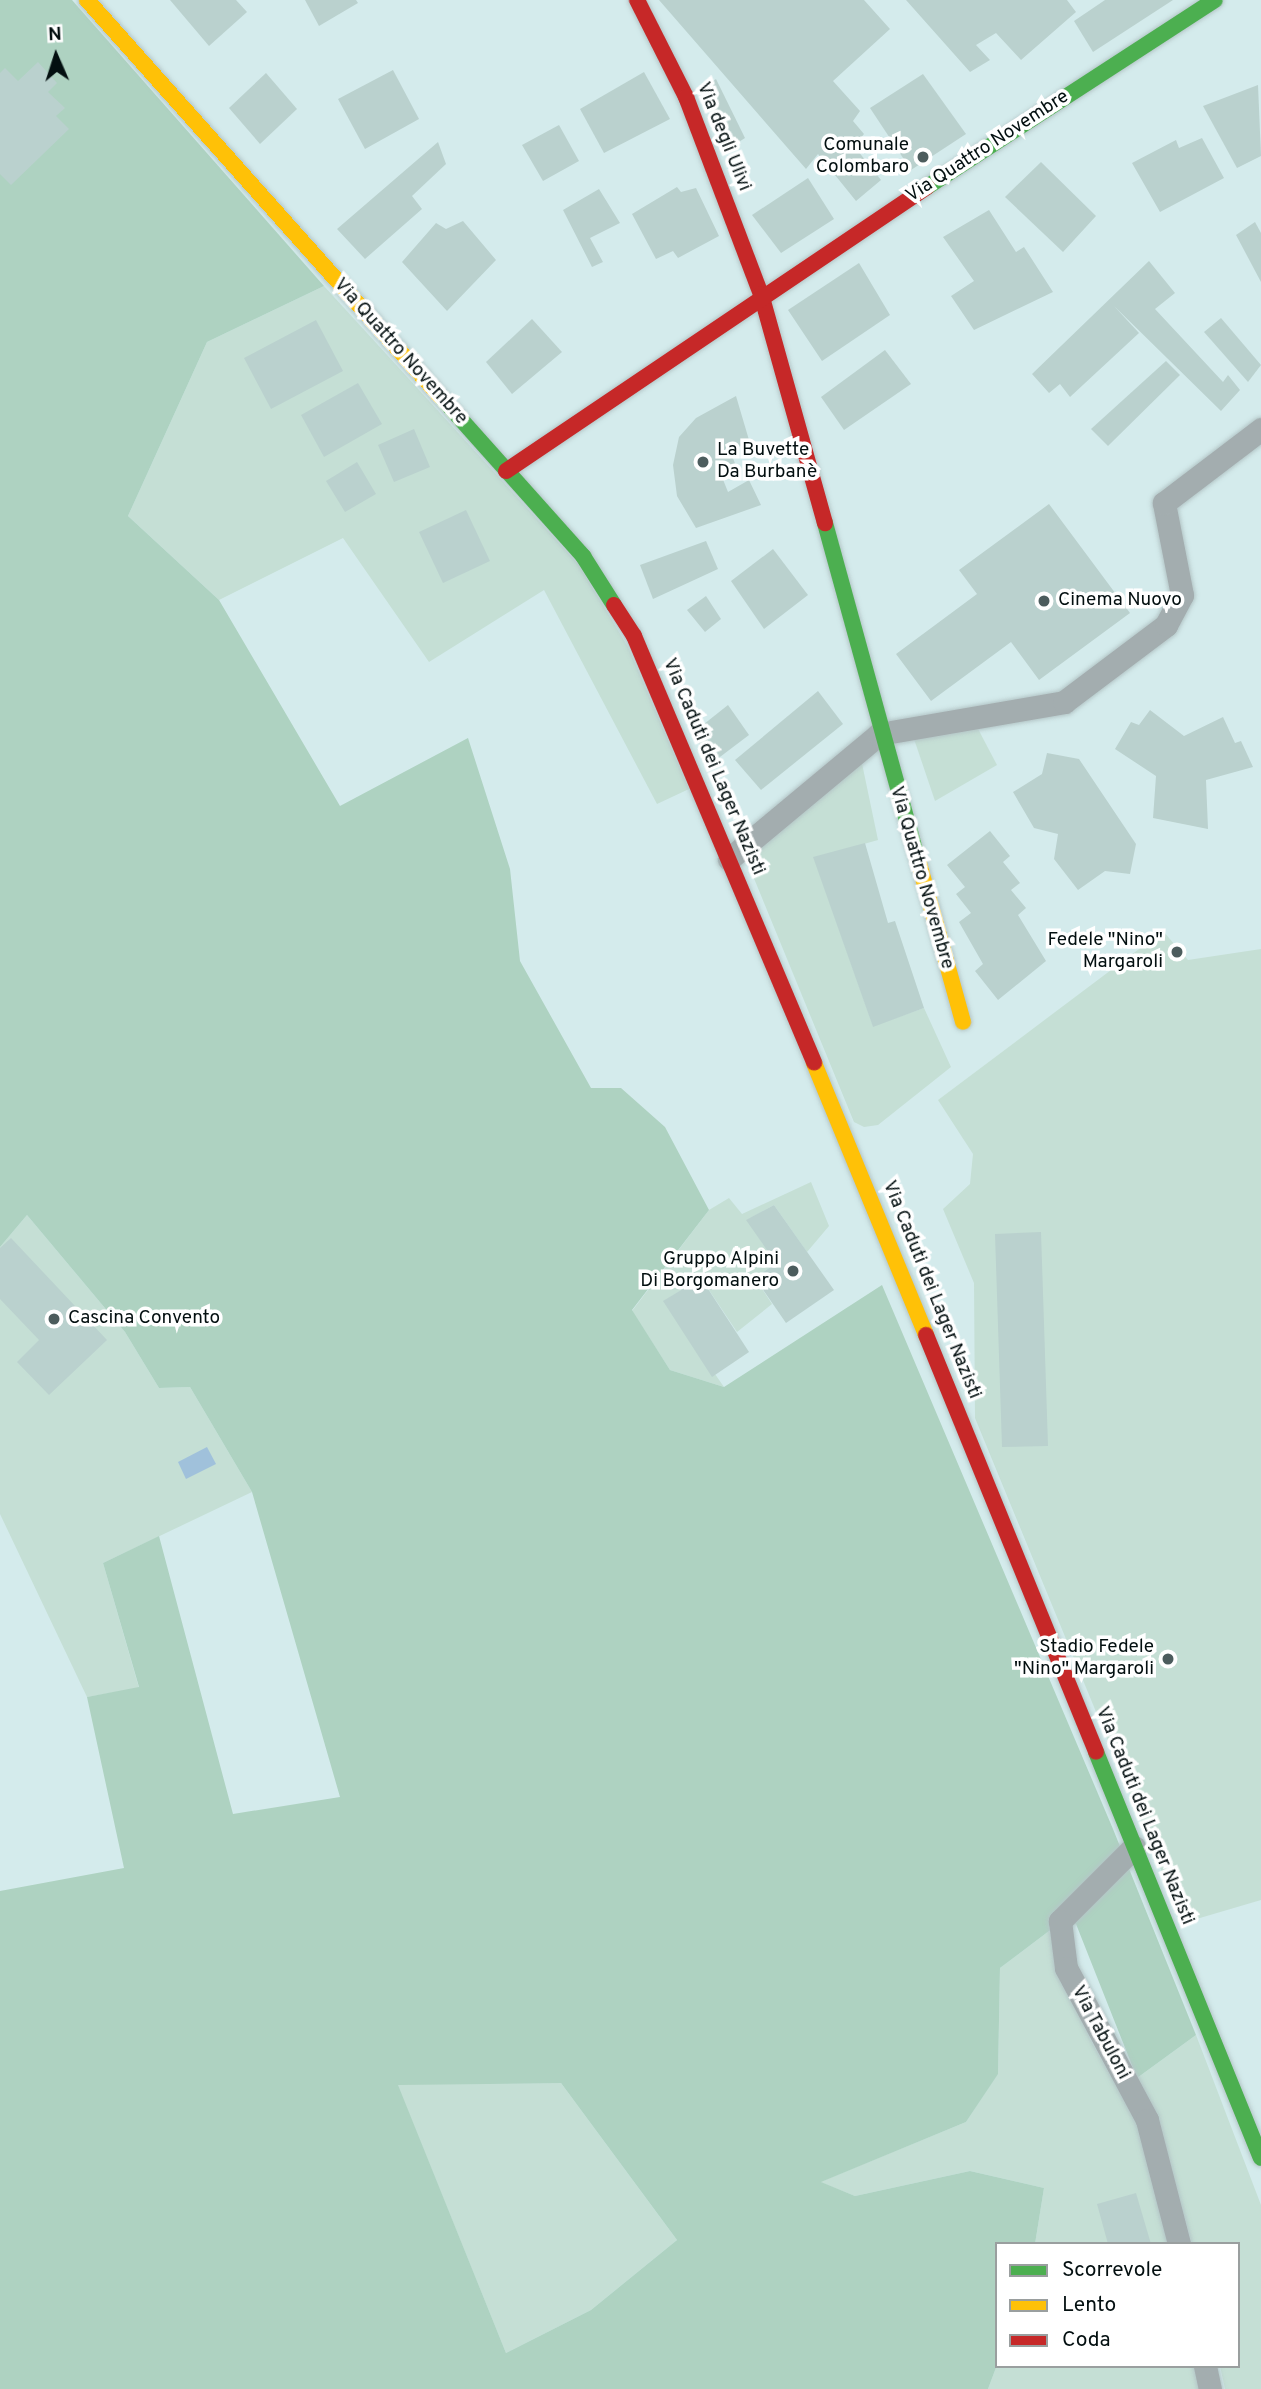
<!DOCTYPE html>
<meta charset="utf-8">
<style>
body{margin:0}
#map{position:relative;width:1261px;height:2389px;overflow:hidden;background:#d4ebec;font-family:Overpass,sans-serif}
div>[style]{position:absolute}
.green>*{inset:0;background:#c5dfd5}
.forest>*{inset:0;background:#aed2c1}
.water>*{inset:0;background:#a0c1db}
.building>*{inset:0;background:#bad1ce}
.roads{filter:drop-shadow(0 0 2px #b4c6c7) drop-shadow(0 0 2px #b4c6c7)}
.street>*{height:23px;margin:-11.5px;padding:0 11.5px;transform-origin:11.5px;border-radius:11.5px;background:#a3adaf}
.fast>*{height:16px;margin:-8px;padding:0 8px;transform-origin:8px;border-radius:8px;background:#4caf50}
.slow>*{height:16px;margin:-8px;padding:0 8px;transform-origin:8px;border-radius:8px;background:#ffc107}
.jam>*{height:16px;margin:-8px;padding:0 8px;transform-origin:8px;border-radius:8px;background:#c62828}
.dots>*{width:19px;height:19px;translate:-50% -50%;box-sizing:border-box;border:4px solid #fff;border-radius:50%}
span{translate:-50% -50%;white-space:nowrap;text-align:center;line-height:1.15;-webkit-text-stroke:7px #fff;paint-order:stroke}
.street-label{font-size:19px;color:#030f10}
.poi-label{font-size:19px;color:#030f10}
.right{translate:-100% -50%;text-align:right}
.left{translate:0 -50%;text-align:left}
.legend{position:absolute;left:995px;top:2242px;width:245px;height:126px;box-sizing:border-box;background:#fff;border:2px solid #9a9f9f;margin:0;padding:9px 12px;list-style:none;font-size:21px;color:#030f10}
.legend li{display:flex;align-items:center;gap:14px;height:35px}
.legend b{width:35px;border:2px solid #9a9f9f}
.north{position:absolute;left:21px;top:21px;width:70px;height:70px;-webkit-text-stroke:5px #fff;paint-order:stroke;rotate:357deg;font-size:19px;font-weight:700;line-height:28px;text-align:center;color:#030f10}
.north::after{content:'';display:block;margin:auto;width:24px;height:32px;background:#030f10;clip-path:polygon(50% 0,100% 100%,50% 72%,0 100%)}
</style>
<div id="map">
<div class="green">
<div style="clip-path:polygon(324px 286px,578px 564px,628px 647px,689px 789px,657px 804px,544px 590px,429px 662px,343px 538px,219px 600px,128px 516px,207px 342px)"></div>
<div style="clip-path:polygon(977px 727px,997px 765px,935px 801px,913px 736px)"></div>
<div style="clip-path:polygon(860px 754px,878px 840px,814px 858px,873px 1026px,924px 1008px,951px 1067px,878px 1125px,864px 1127px,854px 1122px,746px 859px)"></div>
<div style="clip-path:polygon(1163px 931px,1188px 960px,1261px 949px,1261px 1900px,1183px 1923px,975px 1418px,974px 1283px,943px 1209px,970px 1184px,973px 1154px,938px 1100px)"></div>
<div style="clip-path:polygon(811px 1182px,829px 1226px,807px 1252px,774px 1205px,747px 1220px,776px 1263px,755px 1278px,772px 1304px,737px 1332px,701px 1278px,664px 1301px,724px 1387px,670px 1370px,632px 1311px,709px 1210px,729px 1198px,742px 1214px)"></div>
<div style="clip-path:polygon(27px 1215px,125px 1332px,159px 1388px,190px 1387px,252px 1492px,103px 1563px,139px 1688px,87px 1697px,0 1514px,0 1247px)"></div>
<div style="clip-path:polygon(1049px 1931px,1090px 2039px,1141px 2130px,1169px 2244px,1035px 2244px,1044px 2188px,970px 2171px,855px 2196px,820px 2182px,966px 2122px,998px 2073px,1000px 1968px)"></div>
<div style="clip-path:polygon(1196px 2035px,1261px 2205px,1261px 2389px,1225px 2389px,1220px 2366px,1238px 2366px,1238px 2244px,1192px 2244px,1157px 2118px,1137px 2078px)"></div>
<div style="clip-path:polygon(561px 2083px,677px 2240px,591px 2310px,506px 2353px,397px 2084px)"></div>
<div style="clip-path:polygon(997px 2365px,1199px 2366px,1204px 2389px,988px 2389px)"></div>
</div>
<div class="forest">
<div style="clip-path:polygon(evenodd,0 0,72px 0,324px 286px,207px 342px,128px 516px,219px 600px,340px 806px,468px 738px,510px 869px,520px 961px,591px 1088px,621px 1088px,665px 1127px,709px 1210px,632px 1310px,670px 1370px,724px 1387px,882px 1285px,1113px 1829px,1196px 2035px,1137px 2078px,1076px 1924px,1049px 1931px,1000px 1968px,998px 2074px,966px 2122px,821px 2182px,855px 2196px,970px 2171px,1044px 2188px,1035px 2244px,997px 2244px,997px 2365px,988px 2389px,0 2389px,0 1891px,124px 1868px,87px 1697px,139px 1687px,103px 1563px,159px 1536px,233px 1814px,340px 1797px,252px 1492px,190px 1387px,159px 1388px,125px 1332px,27px 1215px,0 1247px,0 0,561px 2083px,677px 2240px,591px 2310px,506px 2353px,398px 2085px,561px 2083px)"></div>
</div>
<div class="water">
<div style="clip-path:polygon(207px 1447px,216px 1464px,186px 1479px,178px 1462px)"></div>
</div>
<div class="building">
<div style="clip-path:polygon(170px 0,236px 0,247px 12px,209px 46px)"></div>
<div style="clip-path:polygon(305px 0,356px 0,358px 3px,319px 26px)"></div>
<div style="clip-path:polygon(659px 0,864px 0,890px 29px,833px 81px,860px 111px,853px 121px,864px 134px,854px 146px,881px 180px,856px 201px,818px 154px,806px 169px)"></div>
<div style="clip-path:polygon(906px 0,1067px 0,1076px 12px,1021px 60px,996px 33px,976px 45px,990px 60px,970px 72px)"></div>
<div style="clip-path:polygon(1105px 0,1173px 0,1093px 52px,1074px 21px)"></div>
<div style="clip-path:polygon(38px 62px,57px 83px,48px 92px,65px 108px,56px 116px,69px 129px,11px 185px,0 174px,0 73px,5px 68px,18px 81px)"></div>
<div style="clip-path:polygon(393px 70px,419px 119px,365px 149px,338px 99px)"></div>
<div style="clip-path:polygon(644px 72px,670px 119px,604px 153px,580px 109px)"></div>
<div style="clip-path:polygon(266px 73px,297px 109px,260px 144px,229px 108px)"></div>
<div style="clip-path:polygon(923px 74px,966px 134px,911px 170px,870px 108px)"></div>
<div style="clip-path:polygon(716px 79px,745px 138px,731px 147px,703px 88px)"></div>
<div style="clip-path:polygon(1258px 85px,1261px 156px,1237px 168px,1203px 106px)"></div>
<div style="clip-path:polygon(559px 125px,579px 161px,543px 181px,522px 145px)"></div>
<div style="clip-path:polygon(1202px 138px,1224px 178px,1160px 212px,1132px 163px,1176px 140px,1179px 148px)"></div>
<div style="clip-path:polygon(438px 142px,446px 164px,412px 196px,422px 209px,365px 259px,337px 229px)"></div>
<div style="clip-path:polygon(1041px 162px,1096px 216px,1063px 252px,1005px 197px)"></div>
<div style="clip-path:polygon(808px 178px,834px 219px,781px 253px,752px 215px)"></div>
<div style="clip-path:polygon(677px 187px,681px 192px,696px 188px,719px 236px,678px 258px,673px 251px,656px 259px,632px 214px)"></div>
<div style="clip-path:polygon(599px 189px,620px 223px,590px 238px,603px 262px,592px 267px,563px 210px)"></div>
<div style="clip-path:polygon(989px 210px,1016px 252px,1024px 247px,1053px 292px,974px 330px,951px 296px,974px 281px,943px 237px)"></div>
<div style="clip-path:polygon(463px 221px,496px 260px,447px 311px,402px 262px,436px 223px,446px 229px)"></div>
<div style="clip-path:polygon(1255px 222px,1261px 233px,1261px 282px,1236px 235px)"></div>
<div style="clip-path:polygon(1149px 261px,1175px 293px,1155px 309px,1223px 382px,1228px 375px,1240px 390px,1221px 411px,1114px 306px,1139px 333px,1070px 397px,1060px 384px,1049px 393px,1032px 374px)"></div>
<div style="clip-path:polygon(859px 263px,890px 315px,822px 361px,788px 310px)"></div>
<div style="clip-path:polygon(1221px 318px,1261px 365px,1248px 382px,1204px 332px)"></div>
<div style="clip-path:polygon(532px 319px,562px 352px,512px 394px,486px 362px)"></div>
<div style="clip-path:polygon(316px 320px,343px 371px,271px 409px,244px 358px)"></div>
<div style="clip-path:polygon(885px 350px,911px 384px,844px 430px,821px 397px)"></div>
<div style="clip-path:polygon(1166px 361px,1180px 375px,1108px 446px,1091px 429px)"></div>
<div style="clip-path:polygon(358px 383px,382px 424px,324px 457px,301px 415px)"></div>
<div style="clip-path:polygon(736px 396px,749px 440px,731px 453px,736px 466px,732px 476px,722px 477px,728px 492px,749px 480px,761px 505px,696px 528px,677px 496px,673px 465px,679px 437px,696px 418px)"></div>
<div style="clip-path:polygon(414px 429px,430px 467px,394px 482px,378px 445px)"></div>
<div style="clip-path:polygon(357px 462px,376px 494px,345px 512px,326px 481px)"></div>
<div style="clip-path:polygon(1049px 504px,1130px 613px,1039px 680px,1011px 642px,931px 701px,896px 654px,977px 594px,959px 570px)"></div>
<div style="clip-path:polygon(466px 510px,490px 561px,443px 583px,419px 532px)"></div>
<div style="clip-path:polygon(706px 541px,718px 569px,653px 599px,640px 565px)"></div>
<div style="clip-path:polygon(773px 549px,808px 595px,764px 629px,731px 581px)"></div>
<div style="clip-path:polygon(706px 596px,721px 619px,705px 632px,687px 610px)"></div>
<div style="clip-path:polygon(818px 691px,843px 724px,761px 790px,735px 760px)"></div>
<div style="clip-path:polygon(728px 705px,749px 735px,708px 766px,694px 732px)"></div>
<div style="clip-path:polygon(1150px 710px,1184px 736px,1223px 717px,1235px 743px,1241px 741px,1253px 767px,1206px 780px,1208px 829px,1153px 818px,1156px 776px,1115px 749px,1131px 722px,1139px 725px)"></div>
<div style="clip-path:polygon(1047px 753px,1079px 759px,1136px 844px,1130px 874px,1105px 871px,1078px 890px,1054px 859px,1058px 834px,1034px 828px,1013px 792px,1042px 774px)"></div>
<div style="clip-path:polygon(990px 831px,1010px 856px,1003px 862px,1020px 883px,1011px 890px,1026px 908px,1018px 915px,1046px 961px,998px 1000px,975px 971px,983px 964px,959px 922px,971px 913px,956px 894px,965px 887px,947px 865px)"></div>
<div style="clip-path:polygon(865px 843px,888px 923px,895px 921px,924px 1008px,873px 1027px,813px 857px)"></div>
<div style="clip-path:polygon(774px 1205px,834px 1290px,786px 1323px,755px 1278px,776px 1263px,746px 1220px)"></div>
<div style="clip-path:polygon(1041px 1232px,1048px 1446px,1002px 1447px,995px 1234px)"></div>
<div style="clip-path:polygon(11px 1238px,107px 1340px,49px 1395px,17px 1362px,39px 1340px,0 1299px,0 1248px)"></div>
<div style="clip-path:polygon(701px 1278px,749px 1352px,712px 1377px,663px 1301px)"></div>
<div style="clip-path:polygon(1136px 2193px,1151px 2244px,1108px 2244px,1097px 2204px)"></div>
</div>
<div class="roads">
<div class="street">
<div style="left:729px;top:859px;width:195px;rotate:-39.8deg"></div>
<div style="left:879px;top:734px;width:188px;rotate:-9.8deg"></div>
<div style="left:1064px;top:702px;width:128px;rotate:-37deg"></div>
<div style="left:1166px;top:625px;width:34px;rotate:-62deg"></div>
<div style="left:1182px;top:595px;width:94px;rotate:-101.1deg"></div>
<div style="left:1164px;top:503px;width:122px;rotate:-37.3deg"></div>
<div style="left:1134px;top:1847px;width:105px;rotate:135deg"></div>
<div style="left:1060px;top:1921px;width:47px;rotate:82.7deg"></div>
<div style="left:1066px;top:1968px;width:172px;rotate:61.9deg"></div>
<div style="left:1147px;top:2120px;width:128px;rotate:75.5deg"></div>
<div style="left:1205px;top:2366px;width:24px;rotate:78deg"></div>
</div>
<div class="fast">
<div style="left:927px;top:187px;width:343px;rotate:-33deg"></div>
<div style="left:440px;top:396px;width:215px;rotate:48.2deg"></div>
<div style="left:583px;top:556px;width:58px;rotate:57.7deg"></div>
<div style="left:825px;top:523px;width:345px;rotate:74.6deg"></div>
<div style="left:1096px;top:1752px;width:438px;rotate:67.9deg"></div>
</div>
<div class="slow">
<div style="left:87px;top:0;width:530px;rotate:48.29deg"></div>
<div style="left:917px;top:856px;width:172px;rotate:74.5deg"></div>
<div style="left:814px;top:1063px;width:294px;rotate:67.6deg"></div>
</div>
<div class="jam">
<div style="left:637px;top:0;width:109px;rotate:63.2deg"></div>
<div style="left:686px;top:97px;width:211px;rotate:69.2deg"></div>
<div style="left:761px;top:294px;width:238px;rotate:74.4deg"></div>
<div style="left:506px;top:471px;width:508px;rotate:-34deg"></div>
<div style="left:614px;top:605px;width:37px;rotate:57deg"></div>
<div style="left:634px;top:636px;width:463px;rotate:67.1deg"></div>
<div style="left:926px;top:1335px;width:450px;rotate:67.8deg"></div>
</div>
</div>
<div class="dots">
<div style="left:923px;top:157px;background:#4c5c5d"></div>
<div style="left:703px;top:462px;background:#4c5c5d"></div>
<div style="left:1044px;top:601px;background:#4c5c5d"></div>
<div style="left:1177px;top:952px;background:#4c5c5d"></div>
<div style="left:793px;top:1271px;background:#4c5c5d"></div>
<div style="left:54px;top:1319px;background:#4c5c5d"></div>
<div style="left:1168px;top:1659px;background:#4c5c5d"></div>
</div>
<div class="street-label">
<span style="left:723px;top:137px;rotate:68deg">Via degli Ulivi</span>
<span style="left:988px;top:147px;rotate:-33deg">Via Quattro Novembre</span>
<span style="left:400px;top:352px;rotate:48deg">Via Quattro Novembre</span>
<span style="left:713px;top:767px;rotate:67deg">Via Caduti dei Lager Nazisti</span>
<span style="left:921px;top:878px;rotate:74deg">Via Quattro Novembre</span>
<span style="left:931px;top:1290px;rotate:68deg">Via Caduti dei Lager Nazisti</span>
<span style="left:1144px;top:1816px;rotate:68deg">Via Caduti dei Lager Nazisti</span>
<span style="left:1100px;top:2033px;rotate:62deg">Via Tabuloni</span>
</div>
<div class="poi-label">
<span class="right" style="left:909px;top:157px">Comunale<br>Colombaro</span>
<span class="left" style="left:717px;top:462px">La Buvette<br>Da Burbanè</span>
<span class="left" style="left:1058px;top:601px">Cinema Nuovo</span>
<span class="right" style="left:1163px;top:952px">Fedele "Nino"<br>Margaroli</span>
<span class="right" style="left:779px;top:1271px">Gruppo Alpini<br>Di Borgomanero</span>
<span class="left" style="left:68px;top:1319px">Cascina Convento</span>
<span class="right" style="left:1154px;top:1659px">Stadio Fedele<br>"Nino" Margaroli</span>
</div>
<ul class="legend">
<li><b style="height:9px;background:#4caf50"></b>Scorrevole</li>
<li><b style="height:9px;background:#ffc107"></b>Lento</li>
<li><b style="height:9px;background:#c62828"></b>Coda</li>
</ul>
<div class="north">N</div>
</div>
